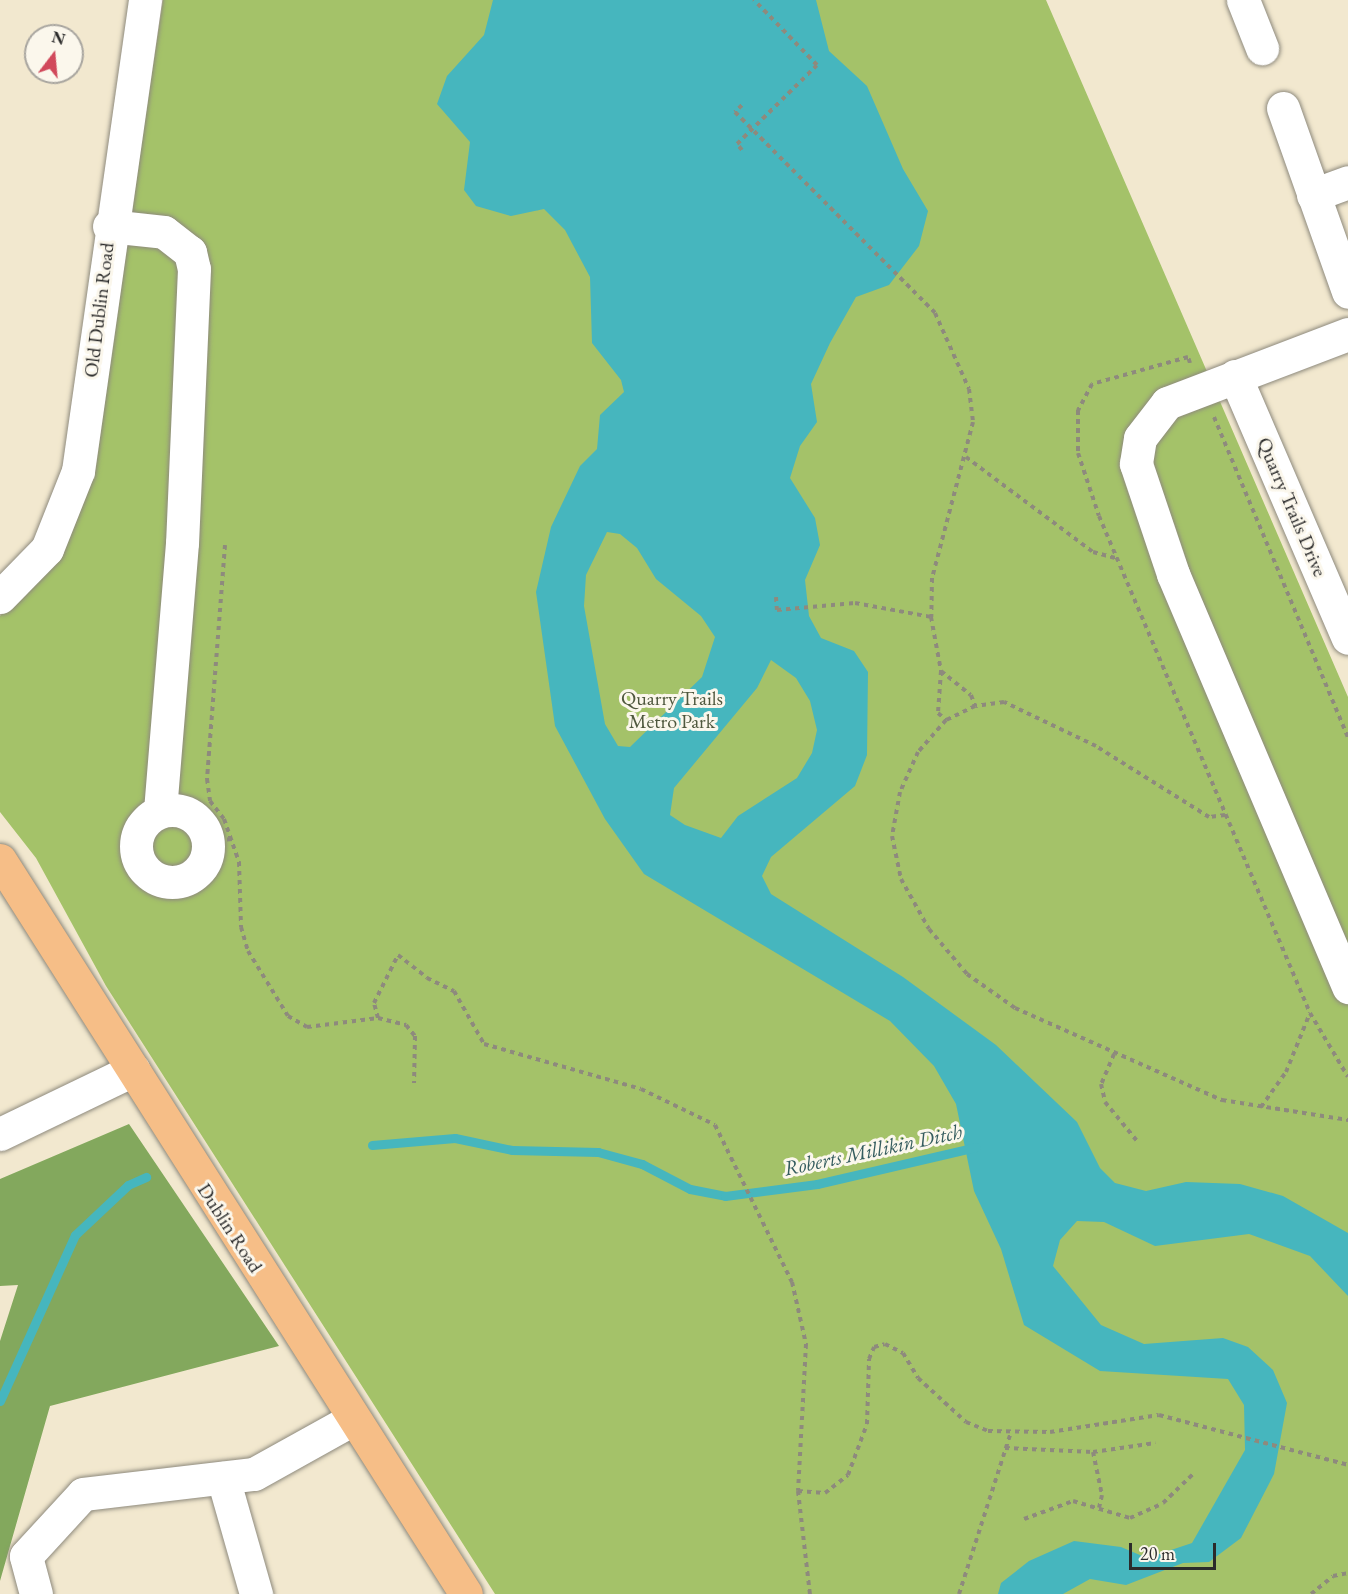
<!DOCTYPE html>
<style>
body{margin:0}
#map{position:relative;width:1348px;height:1594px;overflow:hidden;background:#f2e8cf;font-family:"EB Garamond",serif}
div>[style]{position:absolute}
.green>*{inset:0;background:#a4c269}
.forest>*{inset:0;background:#83a85d}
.water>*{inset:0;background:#46b6be}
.stream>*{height:9px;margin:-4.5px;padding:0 4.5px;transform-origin:4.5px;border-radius:4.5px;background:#46b6be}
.path>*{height:4px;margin-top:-2px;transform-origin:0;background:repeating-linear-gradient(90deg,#8e8a7d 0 4.5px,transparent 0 9px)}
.roads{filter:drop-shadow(0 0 2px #8e8a7d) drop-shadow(0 0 2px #8e8a7d)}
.minor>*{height:33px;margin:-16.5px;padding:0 16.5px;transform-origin:16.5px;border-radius:16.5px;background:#fff}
.minor>.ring{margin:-16.5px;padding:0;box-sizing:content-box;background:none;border:33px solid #fff;border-radius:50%}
.major>*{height:33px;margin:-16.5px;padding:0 16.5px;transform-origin:16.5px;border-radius:16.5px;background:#f6be87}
span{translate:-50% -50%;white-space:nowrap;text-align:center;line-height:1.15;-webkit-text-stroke:6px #fbf7ec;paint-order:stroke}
.street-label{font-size:20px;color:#2b2b2b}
.park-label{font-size:20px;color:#4f583e}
.water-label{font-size:21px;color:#345c5e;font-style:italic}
.north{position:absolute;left:24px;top:24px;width:60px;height:60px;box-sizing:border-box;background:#fbf7ec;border:2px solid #a8a59f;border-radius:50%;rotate:16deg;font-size:16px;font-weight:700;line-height:24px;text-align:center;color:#2b2b2b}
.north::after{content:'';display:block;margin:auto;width:21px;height:27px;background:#d1495b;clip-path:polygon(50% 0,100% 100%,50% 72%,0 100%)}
.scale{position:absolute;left:1129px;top:1543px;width:87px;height:27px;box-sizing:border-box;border:3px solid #2b2b2b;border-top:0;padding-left:8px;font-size:18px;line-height:21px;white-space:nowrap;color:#2b2b2b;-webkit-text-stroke:4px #fbf7ec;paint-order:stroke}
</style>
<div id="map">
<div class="green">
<div style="clip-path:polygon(163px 0,1046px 0,1348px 697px,1348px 1594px,495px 1594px,106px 986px,36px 858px,0 812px,0 616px,56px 553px,90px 480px)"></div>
</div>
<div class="forest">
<div style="clip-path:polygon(129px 1124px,279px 1346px,50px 1406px,0 1581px,0 1341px,18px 1285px,0 1286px,0 1179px)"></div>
</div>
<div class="water">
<div style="clip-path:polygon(evenodd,493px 0,816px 0,829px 51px,867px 86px,903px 169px,928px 211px,919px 246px,889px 285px,856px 297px,830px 343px,811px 384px,817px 422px,800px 446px,790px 478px,815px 518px,820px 545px,805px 580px,809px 616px,821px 638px,854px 651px,868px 672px,867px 755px,855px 786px,771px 857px,762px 876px,771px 894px,903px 977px,996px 1045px,1077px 1122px,1100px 1168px,1115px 1183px,1146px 1191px,1186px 1182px,1240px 1184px,1283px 1196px,1348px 1233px,1348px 1296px,1310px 1256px,1249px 1234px,1155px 1246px,1104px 1222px,1077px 1221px,1060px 1240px,1053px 1266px,1101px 1325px,1144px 1344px,1223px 1338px,1248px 1347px,1273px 1370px,1287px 1403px,1274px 1474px,1241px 1538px,1209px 1562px,1183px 1563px,1126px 1585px,1090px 1579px,1063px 1594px,998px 1594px,1001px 1583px,1029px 1561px,1074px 1541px,1121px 1547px,1147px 1558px,1192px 1543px,1245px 1450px,1244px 1405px,1228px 1379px,1100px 1371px,1024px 1325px,1001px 1249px,974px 1191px,956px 1104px,934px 1066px,890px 1021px,644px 874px,605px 819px,555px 726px,536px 592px,551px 527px,580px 466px,597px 449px,600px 415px,624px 392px,621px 380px,592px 343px,590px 277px,565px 230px,544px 209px,511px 216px,476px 206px,464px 190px,470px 142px,437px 104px,447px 76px,484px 35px,493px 0,607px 532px,620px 534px,637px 548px,656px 579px,701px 616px,715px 637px,702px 677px,630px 747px,618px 746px,605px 724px,584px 606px,586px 575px,607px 532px,493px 0,771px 660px,796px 678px,810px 701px,817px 730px,812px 753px,797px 778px,738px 816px,721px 838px,685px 825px,670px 815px,674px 788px,757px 688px,771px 660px)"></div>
</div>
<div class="stream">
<div style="left:372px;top:1145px;width:83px;rotate:-4.8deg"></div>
<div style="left:455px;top:1138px;width:58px;rotate:11.9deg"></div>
<div style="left:512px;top:1150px;width:86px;rotate:1.3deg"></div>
<div style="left:598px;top:1152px;width:46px;rotate:15.3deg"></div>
<div style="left:642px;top:1164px;width:54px;rotate:27.5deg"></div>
<div style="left:690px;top:1189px;width:36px;rotate:11deg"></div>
<div style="left:725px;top:1196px;width:93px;rotate:-7.4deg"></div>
<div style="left:817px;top:1184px;width:163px;rotate:-13.1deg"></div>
<div style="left:0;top:1401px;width:182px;rotate:-65.7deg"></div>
<div style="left:75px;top:1235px;width:73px;rotate:-43.3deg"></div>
<div style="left:128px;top:1185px;width:20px;rotate:-24deg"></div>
</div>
<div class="path">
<div style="left:742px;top:105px;width:10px;rotate:135deg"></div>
<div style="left:735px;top:112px;width:284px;rotate:45.1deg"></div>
<div style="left:935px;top:313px;width:83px;rotate:65.9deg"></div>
<div style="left:969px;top:389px;width:33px;rotate:83deg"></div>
<div style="left:973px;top:422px;width:161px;rotate:104.7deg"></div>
<div style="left:932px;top:578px;width:39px;rotate:91deg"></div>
<div style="left:931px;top:617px;width:55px;rotate:79.5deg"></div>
<div style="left:941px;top:671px;width:42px;rotate:94.1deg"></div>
<div style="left:938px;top:713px;width:11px;rotate:41deg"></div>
<div style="left:742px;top:150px;width:8px;rotate:-130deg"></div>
<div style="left:737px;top:144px;width:112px;rotate:-44.6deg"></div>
<div style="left:817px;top:65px;width:91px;rotate:-134.1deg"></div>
<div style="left:1190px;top:363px;width:6px;rotate:-108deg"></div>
<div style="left:1188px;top:357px;width:100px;rotate:164.3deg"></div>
<div style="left:1092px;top:384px;width:30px;rotate:118deg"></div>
<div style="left:1078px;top:410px;width:43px;rotate:90deg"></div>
<div style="left:1078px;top:453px;width:66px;rotate:71.6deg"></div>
<div style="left:1099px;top:516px;width:540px;rotate:67deg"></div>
<div style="left:1310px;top:1013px;width:74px;rotate:59.3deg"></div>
<div style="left:1214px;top:417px;width:347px;rotate:67.3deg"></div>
<div style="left:966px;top:457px;width:159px;rotate:36.8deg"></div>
<div style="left:1093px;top:552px;width:24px;rotate:15deg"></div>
<div style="left:225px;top:545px;width:235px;rotate:94.4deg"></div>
<div style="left:207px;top:779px;width:22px;rotate:82deg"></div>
<div style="left:210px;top:801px;width:23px;rotate:52deg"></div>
<div style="left:224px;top:819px;width:46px;rotate:70.8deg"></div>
<div style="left:239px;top:862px;width:65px;rotate:88.2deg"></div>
<div style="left:241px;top:927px;width:25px;rotate:74deg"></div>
<div style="left:248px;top:951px;width:76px;rotate:58.4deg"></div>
<div style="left:288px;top:1016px;width:22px;rotate:30deg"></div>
<div style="left:307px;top:1027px;width:72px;rotate:-7.2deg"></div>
<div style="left:378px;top:1018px;width:29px;rotate:14deg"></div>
<div style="left:406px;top:1025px;width:14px;rotate:51deg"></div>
<div style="left:415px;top:1036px;width:47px;rotate:91.2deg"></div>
<div style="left:776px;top:597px;width:13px;rotate:86deg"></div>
<div style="left:777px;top:610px;width:78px;rotate:-5.1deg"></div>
<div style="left:855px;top:603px;width:77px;rotate:10.4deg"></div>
<div style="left:941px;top:671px;width:38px;rotate:39deg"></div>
<div style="left:971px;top:695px;width:12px;rotate:70deg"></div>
<div style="left:1225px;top:815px;width:16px;rotate:173deg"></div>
<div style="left:1209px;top:817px;width:133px;rotate:-147.9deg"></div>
<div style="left:1096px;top:746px;width:102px;rotate:-154.4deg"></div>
<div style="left:1004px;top:702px;width:29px;rotate:172deg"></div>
<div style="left:975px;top:706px;width:32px;rotate:154deg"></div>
<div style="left:946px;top:720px;width:43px;rotate:131.2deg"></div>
<div style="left:918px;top:752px;width:44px;rotate:114.2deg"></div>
<div style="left:900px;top:792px;width:45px;rotate:100.3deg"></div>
<div style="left:892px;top:836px;width:44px;rotate:78.2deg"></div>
<div style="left:901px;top:879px;width:57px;rotate:60.8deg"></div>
<div style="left:929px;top:929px;width:59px;rotate:49.8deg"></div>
<div style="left:967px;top:974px;width:59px;rotate:35.3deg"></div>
<div style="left:1015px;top:1008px;width:227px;rotate:24deg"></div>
<div style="left:1222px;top:1100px;width:128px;rotate:9deg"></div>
<div style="left:209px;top:841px;width:24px;rotate:-5deg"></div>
<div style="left:378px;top:1018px;width:16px;rotate:-105deg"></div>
<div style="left:374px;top:1003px;width:54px;rotate:-63.4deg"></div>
<div style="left:398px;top:955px;width:37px;rotate:38deg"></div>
<div style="left:427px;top:978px;width:30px;rotate:26deg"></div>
<div style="left:454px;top:991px;width:61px;rotate:60.5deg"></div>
<div style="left:484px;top:1044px;width:163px;rotate:16deg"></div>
<div style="left:641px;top:1089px;width:82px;rotate:25.9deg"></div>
<div style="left:715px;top:1125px;width:175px;rotate:63.9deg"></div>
<div style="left:792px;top:1282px;width:64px;rotate:77.3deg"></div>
<div style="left:806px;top:1344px;width:147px;rotate:93.1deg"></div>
<div style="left:798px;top:1491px;width:104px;rotate:83.4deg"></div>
<div style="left:1114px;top:1054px;width:33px;rotate:113deg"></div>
<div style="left:1101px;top:1084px;width:18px;rotate:77deg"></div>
<div style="left:1105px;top:1102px;width:50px;rotate:50.6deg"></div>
<div style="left:1261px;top:1107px;width:43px;rotate:-54.5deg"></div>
<div style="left:1286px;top:1072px;width:64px;rotate:-67.9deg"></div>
<div style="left:1005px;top:1448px;width:88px;rotate:2.6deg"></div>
<div style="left:1093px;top:1452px;width:63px;rotate:-8.3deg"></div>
<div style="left:1093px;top:1452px;width:44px;rotate:78.2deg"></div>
<div style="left:1102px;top:1495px;width:13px;rotate:103deg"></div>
<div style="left:798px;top:1491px;width:27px;rotate:4deg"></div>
<div style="left:825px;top:1493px;width:29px;rotate:-38deg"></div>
<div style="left:848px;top:1475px;width:54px;rotate:-69.6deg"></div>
<div style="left:867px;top:1424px;width:65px;rotate:-88.2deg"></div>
<div style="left:869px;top:1359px;width:13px;rotate:-67deg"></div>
<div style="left:874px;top:1347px;width:11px;rotate:-15deg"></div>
<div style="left:885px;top:1344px;width:20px;rotate:27deg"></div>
<div style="left:903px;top:1353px;width:29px;rotate:59deg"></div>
<div style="left:918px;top:1378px;width:65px;rotate:42.5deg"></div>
<div style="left:966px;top:1422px;width:24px;rotate:22deg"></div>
<div style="left:988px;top:1431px;width:62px;rotate:0.9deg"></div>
<div style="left:1050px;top:1432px;width:110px;rotate:-8.9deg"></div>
<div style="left:1159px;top:1415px;width:196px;rotate:14.8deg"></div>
<div style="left:1024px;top:1519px;width:52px;rotate:-20.2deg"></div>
<div style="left:1073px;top:1501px;width:59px;rotate:16.6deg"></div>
<div style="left:1130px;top:1518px;width:36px;rotate:-24deg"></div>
<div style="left:1163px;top:1503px;width:42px;rotate:-44deg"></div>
<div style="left:959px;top:1594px;width:167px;rotate:-72.2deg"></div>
<div style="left:1311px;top:1594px;width:28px;rotate:-39deg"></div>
<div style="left:1333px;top:1576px;width:15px;rotate:-11deg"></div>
</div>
<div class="roads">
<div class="minor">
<div style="left:1243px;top:0;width:52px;rotate:68.4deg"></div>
<div style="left:1283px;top:108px;width:195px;rotate:70.5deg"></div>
<div style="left:1313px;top:195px;width:37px;rotate:-20deg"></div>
<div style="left:109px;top:226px;width:55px;rotate:6.2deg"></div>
<div style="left:164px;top:232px;width:33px;rotate:38deg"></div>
<div style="left:190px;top:252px;width:17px;rotate:77deg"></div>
<div style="left:194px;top:269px;width:274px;rotate:92.5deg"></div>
<div style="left:182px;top:543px;width:269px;rotate:94.7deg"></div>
<div style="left:1348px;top:334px;width:194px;rotate:159.1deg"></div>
<div style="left:1167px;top:403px;width:44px;rotate:127.6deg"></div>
<div style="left:1140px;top:438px;width:26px;rotate:99deg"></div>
<div style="left:1136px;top:464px;width:116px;rotate:71.4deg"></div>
<div style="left:1173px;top:574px;width:449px;rotate:67deg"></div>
<div style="left:1235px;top:376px;width:285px;rotate:66.7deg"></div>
<div style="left:0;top:597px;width:67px;rotate:-45.6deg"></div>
<div style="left:47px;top:549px;width:84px;rotate:-68.3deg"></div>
<div style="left:78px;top:471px;width:476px;rotate:-81.9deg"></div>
<div class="ring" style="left:136px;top:810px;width:39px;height:39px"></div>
<div style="left:0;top:1134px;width:148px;rotate:-25.7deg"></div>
<div style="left:223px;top:1478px;width:121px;rotate:74.1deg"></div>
<div style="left:36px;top:1594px;width:39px;rotate:-105deg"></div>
<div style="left:26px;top:1556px;width:84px;rotate:-47.4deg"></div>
<div style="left:83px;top:1494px;width:172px;rotate:-6.7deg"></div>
<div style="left:254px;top:1474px;width:113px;rotate:-29.1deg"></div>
</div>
<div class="major">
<div style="left:0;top:860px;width:869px;rotate:57.59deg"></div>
</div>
</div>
<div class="street-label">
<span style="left:99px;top:310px;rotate:-83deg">Old Dublin Road</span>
<span style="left:1292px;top:507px;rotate:67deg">Quarry Trails Drive</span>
<span style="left:230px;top:1228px;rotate:57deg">Dublin Road</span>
</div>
<div class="park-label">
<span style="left:672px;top:710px">Quarry Trails<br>Metro Park</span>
</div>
<div class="water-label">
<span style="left:873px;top:1150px;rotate:-12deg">Roberts Millikin Ditch</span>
</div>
<div class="north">N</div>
<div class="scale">20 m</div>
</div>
